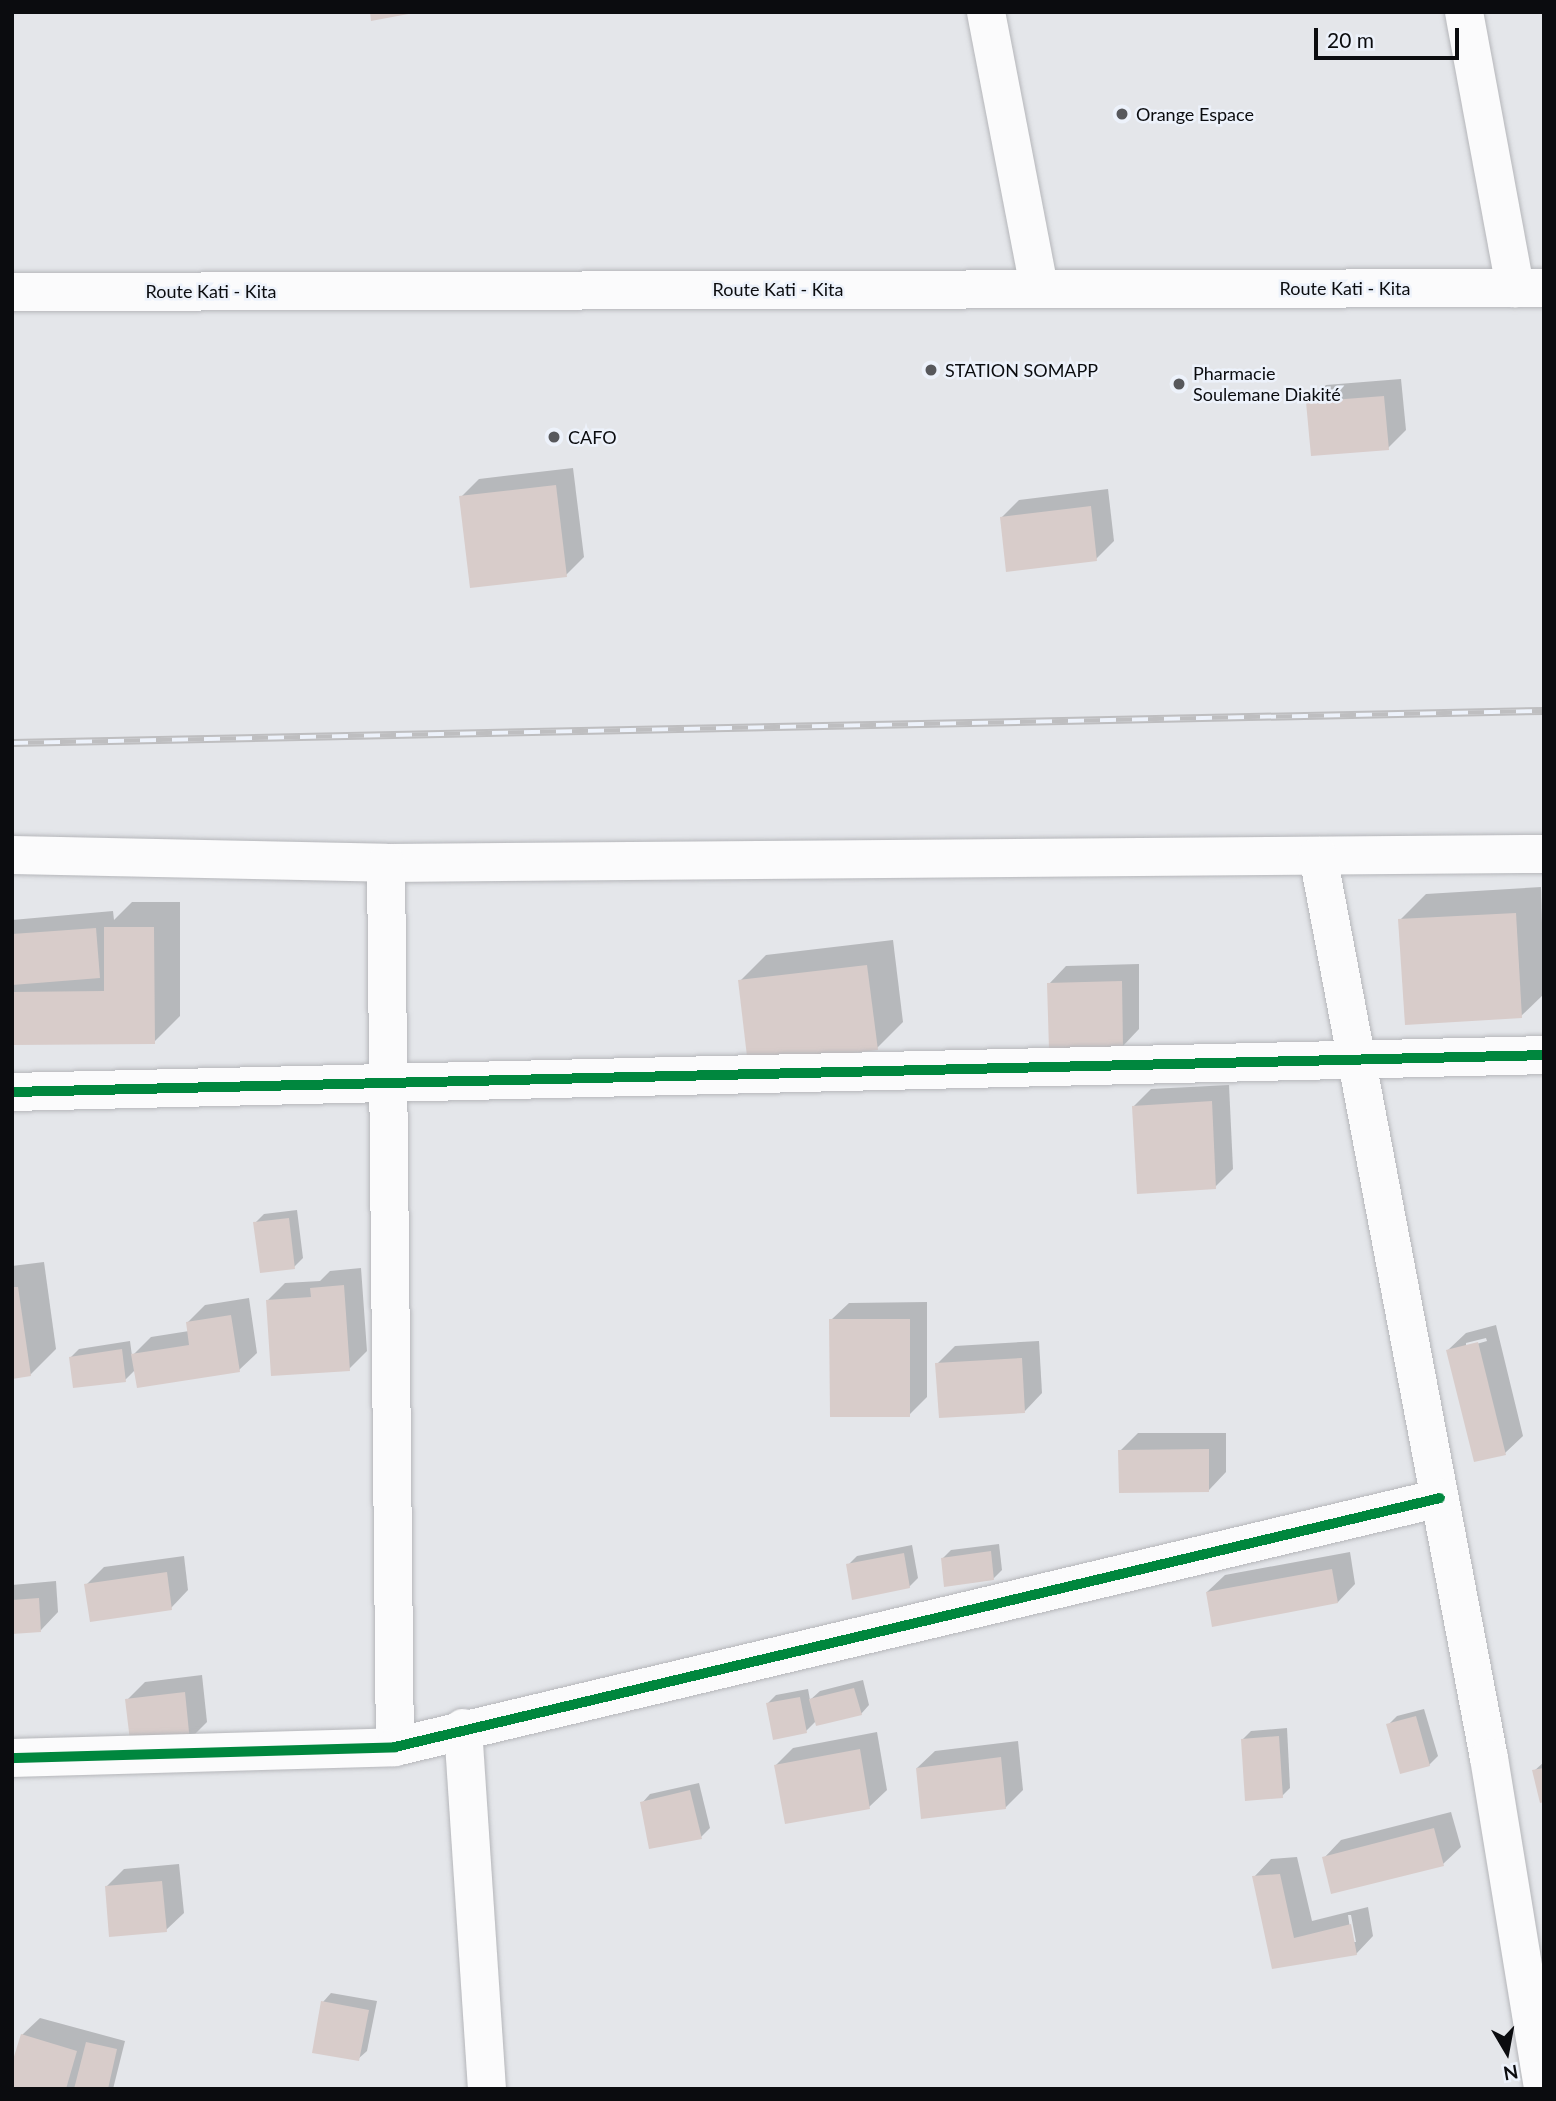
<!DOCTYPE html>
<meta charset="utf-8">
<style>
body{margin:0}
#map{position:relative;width:1556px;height:2101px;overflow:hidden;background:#e4e6ea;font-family:Lato,sans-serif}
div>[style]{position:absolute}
.shadow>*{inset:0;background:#0003}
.building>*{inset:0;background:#d8ccca}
.roads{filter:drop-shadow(0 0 2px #b5b6ba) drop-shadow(0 0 2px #b5b6ba)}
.minor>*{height:38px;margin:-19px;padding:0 19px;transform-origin:19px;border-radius:19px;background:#fbfbfc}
.major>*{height:38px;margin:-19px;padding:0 19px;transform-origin:19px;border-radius:19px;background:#fbfbfc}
.rail>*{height:8px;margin-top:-4px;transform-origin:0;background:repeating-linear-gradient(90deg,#edf2fb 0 16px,#bebec0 0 32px);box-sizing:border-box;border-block:2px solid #bebec0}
.cycleway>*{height:10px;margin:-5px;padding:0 5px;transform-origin:5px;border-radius:5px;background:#00873e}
.dots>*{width:19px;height:19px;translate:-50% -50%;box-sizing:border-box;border:4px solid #edf2fb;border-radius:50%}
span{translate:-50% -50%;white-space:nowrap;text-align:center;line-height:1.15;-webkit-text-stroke:5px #edf2fb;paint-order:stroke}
.poi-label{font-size:18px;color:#0b0c0f}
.left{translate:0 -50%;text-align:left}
.street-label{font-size:18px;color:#0b0c0f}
.frame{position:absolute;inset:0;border:14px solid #0b0c0f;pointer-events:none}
.north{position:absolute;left:1472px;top:2017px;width:70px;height:70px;-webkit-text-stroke:5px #edf2fb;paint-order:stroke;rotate:170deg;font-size:19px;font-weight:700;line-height:28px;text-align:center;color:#0b0c0f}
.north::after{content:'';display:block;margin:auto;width:24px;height:32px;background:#0b0c0f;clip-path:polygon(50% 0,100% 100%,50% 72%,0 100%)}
.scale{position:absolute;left:1314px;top:28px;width:145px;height:32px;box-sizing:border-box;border:4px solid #0b0c0f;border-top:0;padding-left:9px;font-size:21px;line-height:24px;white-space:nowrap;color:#0b0c0f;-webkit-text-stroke:5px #edf2fb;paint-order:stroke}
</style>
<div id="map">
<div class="shadow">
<div style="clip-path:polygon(1401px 379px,1406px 430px,1388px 448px,1308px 403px,1326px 385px)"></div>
<div style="clip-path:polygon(573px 468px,584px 557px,566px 575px,461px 497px,479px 479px)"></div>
<div style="clip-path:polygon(1108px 489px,1114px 541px,1096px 559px,1002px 517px,1019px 500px)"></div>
<div style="clip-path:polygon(1541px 887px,1544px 994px,1521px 1016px,1400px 920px,1426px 894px)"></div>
<div style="clip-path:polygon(132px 902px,180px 902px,180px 1016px,154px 1042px,12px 1043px,12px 920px,113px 911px,114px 920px)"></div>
<div style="clip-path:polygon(893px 940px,903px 1022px,877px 1048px,740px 981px,766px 955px)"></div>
<div style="clip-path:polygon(1139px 964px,1139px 1029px,1122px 1047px,1049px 984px,1066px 966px)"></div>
<div style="clip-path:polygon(1229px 1085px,1233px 1169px,1215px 1187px,1134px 1106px,1151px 1089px)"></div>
<div style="clip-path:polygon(297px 1210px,303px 1258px,294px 1267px,255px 1223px,264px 1214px)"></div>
<div style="clip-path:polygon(44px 1262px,56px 1349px,30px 1375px,12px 1377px,12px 1266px)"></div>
<div style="clip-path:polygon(361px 1268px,367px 1351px,349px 1369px,267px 1301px,285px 1283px,320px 1281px,330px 1271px)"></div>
<div style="clip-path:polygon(249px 1298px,257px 1353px,239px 1370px,136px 1369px,125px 1380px,71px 1357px,79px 1349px,130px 1341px,132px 1356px,151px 1337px,189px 1331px,187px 1323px,205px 1305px)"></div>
<div style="clip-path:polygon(927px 1302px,927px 1397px,909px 1415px,831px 1320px,849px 1303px)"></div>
<div style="clip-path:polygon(evenodd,1496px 1325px,1523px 1436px,1505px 1453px,1448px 1350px,1466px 1333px,1496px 1325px,1486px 1338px,1487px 1341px,1466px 1347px,1466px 1343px,1486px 1338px)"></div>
<div style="clip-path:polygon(1039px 1341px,1042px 1393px,1025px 1411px,937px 1364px,955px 1346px)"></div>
<div style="clip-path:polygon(1138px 1433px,1226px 1433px,1226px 1472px,1209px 1490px,1120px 1451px)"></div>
<div style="clip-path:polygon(999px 1544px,1002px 1570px,993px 1579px,943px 1558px,951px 1550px)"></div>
<div style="clip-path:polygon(912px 1545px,918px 1578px,909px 1587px,848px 1565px,857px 1556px)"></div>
<div style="clip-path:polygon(1350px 1552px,1355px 1584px,1338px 1602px,1207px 1592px,1225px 1575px)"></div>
<div style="clip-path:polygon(184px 1556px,188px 1590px,171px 1608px,86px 1585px,104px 1567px)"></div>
<div style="clip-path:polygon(56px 1581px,58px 1612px,41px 1630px,12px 1632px,12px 1585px)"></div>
<div style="clip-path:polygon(202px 1675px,207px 1722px,189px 1740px,127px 1700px,145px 1682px)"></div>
<div style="clip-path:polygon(863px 1680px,869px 1705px,861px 1714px,816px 1721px,806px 1731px,768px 1703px,776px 1695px,808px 1689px,810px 1700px,820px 1691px)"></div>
<div style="clip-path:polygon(1424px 1709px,1438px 1756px,1429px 1765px,1388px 1725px,1397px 1716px)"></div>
<div style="clip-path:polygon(1287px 1728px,1290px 1788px,1282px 1796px,1243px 1739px,1251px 1731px)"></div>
<div style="clip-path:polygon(877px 1732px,887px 1790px,869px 1807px,776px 1765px,793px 1748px)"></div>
<div style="clip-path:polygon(1018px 1741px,1023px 1790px,1005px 1808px,917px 1768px,935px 1751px)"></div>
<div style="clip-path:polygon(1544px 1762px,1544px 1800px,1534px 1771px)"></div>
<div style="clip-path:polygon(699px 1783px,710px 1828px,701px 1837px,642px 1803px,650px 1794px)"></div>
<div style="clip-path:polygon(1451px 1812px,1461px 1847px,1443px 1864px,1324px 1858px,1341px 1840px)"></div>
<div style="clip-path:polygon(evenodd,1297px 1857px,1312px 1921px,1368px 1907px,1373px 1936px,1356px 1954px,1273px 1967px,1254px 1877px,1271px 1859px,1297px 1857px,1348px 1915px,1351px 1915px,1356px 1942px,1352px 1942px,1348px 1915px)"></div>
<div style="clip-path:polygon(179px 1864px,184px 1913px,166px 1930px,106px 1887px,124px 1869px)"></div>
<div style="clip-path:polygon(331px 1993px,377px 2001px,367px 2051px,358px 2059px,323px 2002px)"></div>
<div style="clip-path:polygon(40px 2018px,125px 2041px,113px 2089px,12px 2089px,22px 2035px)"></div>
</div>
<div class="building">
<div style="clip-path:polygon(370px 12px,419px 12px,371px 21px)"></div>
<div style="clip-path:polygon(1384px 396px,1389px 450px,1311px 456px,1306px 402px)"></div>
<div style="clip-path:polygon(556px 485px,567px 577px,470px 588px,459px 496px)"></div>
<div style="clip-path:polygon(1091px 506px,1097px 561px,1006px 572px,1000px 517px)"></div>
<div style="clip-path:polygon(1516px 913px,1522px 1018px,1405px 1025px,1398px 919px)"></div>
<div style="clip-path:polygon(104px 927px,154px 927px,155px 1044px,12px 1045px,12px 992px,104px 991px)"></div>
<div style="clip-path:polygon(96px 928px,100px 978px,12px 985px,12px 934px)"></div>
<div style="clip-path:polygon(867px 965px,878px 1050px,748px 1065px,738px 980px)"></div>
<div style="clip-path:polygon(1122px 981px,1123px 1049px,1049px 1050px,1047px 983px)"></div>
<div style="clip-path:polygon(1212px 1101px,1216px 1189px,1137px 1194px,1132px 1106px)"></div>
<div style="clip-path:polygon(289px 1218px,295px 1269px,260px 1273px,253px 1222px)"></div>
<div style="clip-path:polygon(344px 1285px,350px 1371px,271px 1376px,266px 1300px,311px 1297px,310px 1288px)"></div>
<div style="clip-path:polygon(12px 1287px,18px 1287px,31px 1376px,12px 1379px)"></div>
<div style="clip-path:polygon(231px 1315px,240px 1372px,137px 1388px,131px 1354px,189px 1345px,186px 1322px)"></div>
<div style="clip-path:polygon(829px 1319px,910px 1319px,910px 1417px,830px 1417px)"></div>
<div style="clip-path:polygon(1478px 1342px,1506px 1455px,1474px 1462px,1446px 1350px)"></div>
<div style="clip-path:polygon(122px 1349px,126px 1382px,73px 1388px,69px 1357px)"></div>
<div style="clip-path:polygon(1022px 1358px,1025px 1413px,939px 1418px,935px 1363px)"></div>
<div style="clip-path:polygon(1209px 1449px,1209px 1492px,1119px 1493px,1118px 1450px)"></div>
<div style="clip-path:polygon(991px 1551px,994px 1580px,944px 1587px,941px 1558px)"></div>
<div style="clip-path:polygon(904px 1553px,910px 1588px,852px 1600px,846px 1564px)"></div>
<div style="clip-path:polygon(1332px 1569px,1338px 1603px,1212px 1627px,1206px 1592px)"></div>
<div style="clip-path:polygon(167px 1572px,172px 1610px,90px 1622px,84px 1584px)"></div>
<div style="clip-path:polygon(39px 1598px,41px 1632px,12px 1634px,12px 1600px)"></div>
<div style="clip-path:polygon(854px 1688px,862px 1715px,816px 1726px,809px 1699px)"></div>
<div style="clip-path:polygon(185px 1692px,190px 1742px,131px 1749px,125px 1699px)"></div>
<div style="clip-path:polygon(800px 1697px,807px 1733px,773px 1740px,766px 1703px)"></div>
<div style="clip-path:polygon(1416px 1716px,1430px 1766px,1400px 1774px,1386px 1724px)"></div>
<div style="clip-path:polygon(1279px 1736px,1283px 1798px,1245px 1801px,1241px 1739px)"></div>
<div style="clip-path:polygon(860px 1749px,870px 1809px,785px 1824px,774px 1765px)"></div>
<div style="clip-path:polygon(1001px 1757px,1006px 1809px,921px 1819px,916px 1768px)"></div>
<div style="clip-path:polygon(1544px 1768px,1544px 1802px,1540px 1803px,1532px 1770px)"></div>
<div style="clip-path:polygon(690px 1790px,702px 1839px,649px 1849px,640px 1802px)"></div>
<div style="clip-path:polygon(1434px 1828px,1444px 1866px,1331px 1894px,1322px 1857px)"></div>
<div style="clip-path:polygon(1280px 1874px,1294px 1938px,1351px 1924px,1357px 1955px,1272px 1969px,1252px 1876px)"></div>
<div style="clip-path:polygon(162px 1881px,167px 1932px,109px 1937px,105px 1886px)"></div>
<div style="clip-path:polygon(321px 2001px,369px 2010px,359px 2061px,312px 2053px)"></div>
<div style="clip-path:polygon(21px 2034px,77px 2051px,66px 2089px,12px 2089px,12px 2063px)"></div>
<div style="clip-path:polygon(86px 2042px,117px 2049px,108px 2089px,74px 2089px)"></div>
</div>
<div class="roads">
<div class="minor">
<div style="left:986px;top:12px;width:280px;rotate:79.1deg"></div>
<div style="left:1464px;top:12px;width:281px;rotate:79.5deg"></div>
<div style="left:12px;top:855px;width:374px;rotate:1.2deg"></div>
<div style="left:386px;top:863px;width:1158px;rotate:-0.45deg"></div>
<div style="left:1318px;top:856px;width:918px;rotate:79.27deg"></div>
<div style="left:1489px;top:1758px;width:335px;rotate:80.7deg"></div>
<div style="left:386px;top:863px;width:884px;rotate:89.42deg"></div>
<div style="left:12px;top:1092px;width:1532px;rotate:-1.38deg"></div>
<div style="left:463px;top:1728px;width:362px;rotate:86.2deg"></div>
<div style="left:12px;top:1758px;width:383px;rotate:-1.6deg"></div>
<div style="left:395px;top:1747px;width:1074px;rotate:-13.4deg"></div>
</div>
<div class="major">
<div style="left:12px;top:292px;width:1532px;rotate:-0.15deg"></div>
</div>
</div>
<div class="rail">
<div style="left:12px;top:743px;width:1532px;rotate:-1.2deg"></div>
</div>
<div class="cycleway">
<div style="left:12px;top:1092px;width:1532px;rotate:-1.38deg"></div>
<div style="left:12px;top:1758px;width:383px;rotate:-1.6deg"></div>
<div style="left:395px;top:1747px;width:1074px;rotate:-13.4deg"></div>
</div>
<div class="dots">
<div style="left:1122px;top:114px;background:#57585c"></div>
<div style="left:931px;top:370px;background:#57585c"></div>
<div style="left:1179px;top:384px;background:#57585c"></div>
<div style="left:554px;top:437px;background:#57585c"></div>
</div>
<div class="poi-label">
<span class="left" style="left:1136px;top:114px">Orange Espace</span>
<span class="left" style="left:945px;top:370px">STATION SOMAPP</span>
<span class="left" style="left:1193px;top:384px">Pharmacie<br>Soulemane Diakité</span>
<span class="left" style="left:568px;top:437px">CAFO</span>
</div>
<div class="street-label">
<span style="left:1345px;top:288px">Route Kati - Kita</span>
<span style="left:778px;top:289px">Route Kati - Kita</span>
<span style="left:211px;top:291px">Route Kati - Kita</span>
</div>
<div class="frame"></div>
<div class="north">N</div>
<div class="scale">20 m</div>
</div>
